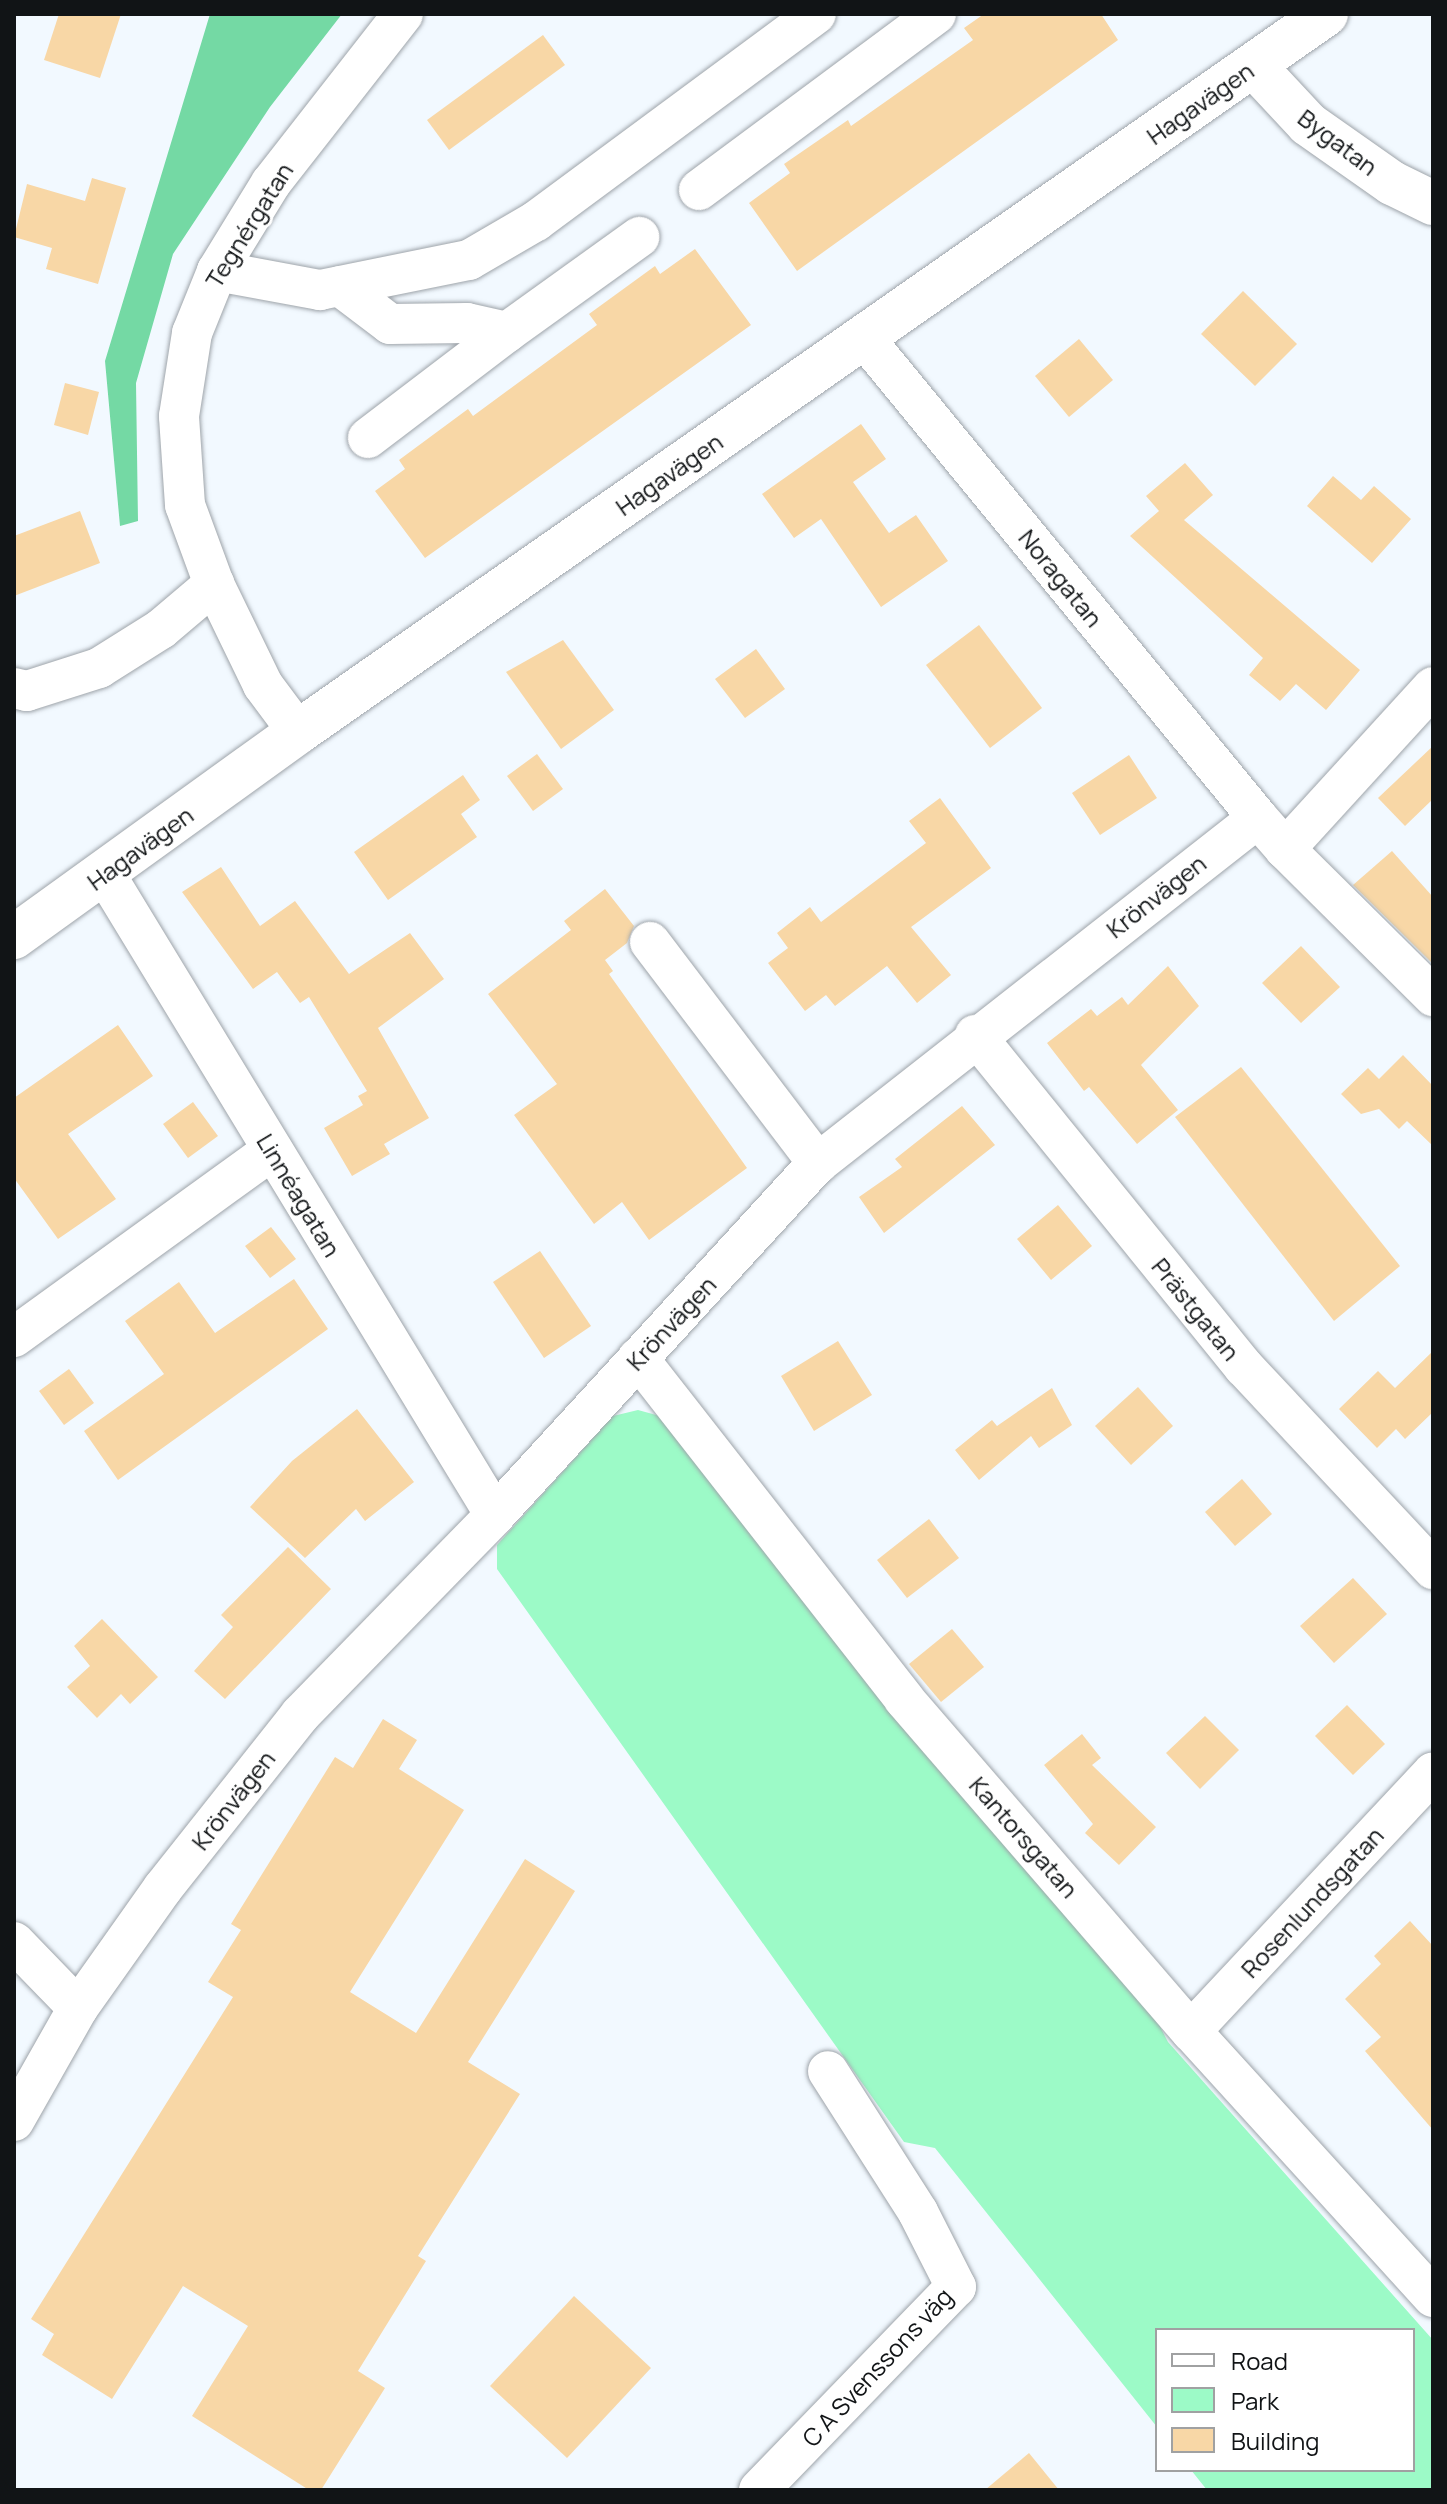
<!DOCTYPE html>
<meta charset="utf-8">
<style>
body{margin:0}
#map{position:relative;width:1447px;height:2504px;overflow:hidden;background:#f2f9ff;font-family:Manrope,sans-serif}
div>[style]{position:absolute}
.green>*{inset:0;background:#9cfac7}
.forest>*{inset:0;background:#74d9a4}
.building>*{inset:0;background:#f8d7a6}
.roads{filter:drop-shadow(0 0 2px #9ea4aa) drop-shadow(0 0 2px #9ea4aa)}
.minor>*{height:40px;margin:-20px;padding:0 20px;transform-origin:20px;border-radius:20px;background:#fff}
.tertiary>*{height:44px;margin:-22px;padding:0 22px;transform-origin:22px;border-radius:22px;background:#fff}
span{translate:-50% -50%;white-space:nowrap;text-align:center;line-height:1.15;-webkit-text-stroke:6px #fff;paint-order:stroke}
.street-label{font-size:24px;color:#111416}
.frame{position:absolute;inset:0;border:16px solid #111416;pointer-events:none}
.legend{position:absolute;left:1155px;top:2328px;width:260px;height:144px;box-sizing:border-box;background:#fff;border:2px solid #a0a1a2;margin:0;padding:10px 14px;list-style:none;font-size:24px;color:#111416}
.legend li{display:flex;align-items:center;gap:16px;height:40px}
.legend b{width:40px;border:2px solid #a0a1a2}
</style>
<div id="map">
<div class="green">
<div style="clip-path:polygon(638px 1410px,667px 1418px,1153px 2013px,1168px 2042px,1433px 2340px,1433px 2490px,1207px 2490px,1191px 2470px,1413px 2470px,1413px 2330px,1157px 2330px,1157px 2427px,935px 2148px,904px 2142px,497px 1569px,497px 1545px,613px 1416px)"></div>
</div>
<div class="forest">
<div style="clip-path:polygon(210px 14px,342px 14px,270px 107px,173px 254px,136px 383px,138px 521px,120px 526px,105px 361px)"></div>
</div>
<div class="building">
<div style="clip-path:polygon(59px 14px,121px 14px,100px 78px,44px 60px)"></div>
<div style="clip-path:polygon(984px 14px,1101px 14px,1118px 40px,797px 271px,749px 203px,790px 173px,784px 164px,848px 120px,851px 126px,973px 40px,964px 28px)"></div>
<div style="clip-path:polygon(543px 35px,565px 65px,449px 150px,427px 120px)"></div>
<div style="clip-path:polygon(92px 178px,126px 188px,98px 284px,46px 269px,52px 248px,14px 237px,27px 184px,85px 201px)"></div>
<div style="clip-path:polygon(695px 249px,751px 325px,425px 558px,375px 491px,405px 469px,399px 460px,468px 409px,473px 416px,597px 325px,589px 314px,655px 266px,660px 274px)"></div>
<div style="clip-path:polygon(1243px 291px,1297px 344px,1255px 386px,1201px 334px)"></div>
<div style="clip-path:polygon(1079px 339px,1113px 380px,1069px 417px,1035px 376px)"></div>
<div style="clip-path:polygon(65px 383px,99px 392px,88px 435px,54px 425px)"></div>
<div style="clip-path:polygon(861px 424px,886px 459px,853px 482px,889px 533px,916px 515px,948px 561px,881px 607px,821px 519px,794px 538px,762px 494px)"></div>
<div style="clip-path:polygon(1185px 463px,1213px 495px,1184px 520px,1360px 670px,1326px 710px,1296px 684px,1280px 701px,1249px 675px,1263px 658px,1130px 536px,1159px 511px,1146px 496px)"></div>
<div style="clip-path:polygon(1333px 476px,1361px 500px,1374px 486px,1411px 519px,1372px 563px,1307px 506px)"></div>
<div style="clip-path:polygon(80px 511px,100px 563px,14px 596px,14px 536px)"></div>
<div style="clip-path:polygon(979px 625px,1042px 708px,990px 748px,926px 665px)"></div>
<div style="clip-path:polygon(563px 640px,614px 710px,561px 749px,506px 672px)"></div>
<div style="clip-path:polygon(756px 649px,785px 689px,745px 718px,715px 679px)"></div>
<div style="clip-path:polygon(1433px 746px,1433px 799px,1405px 826px,1378px 798px)"></div>
<div style="clip-path:polygon(537px 754px,563px 789px,533px 811px,507px 776px)"></div>
<div style="clip-path:polygon(1129px 755px,1157px 798px,1100px 835px,1072px 793px)"></div>
<div style="clip-path:polygon(463px 775px,480px 800px,461px 814px,477px 837px,388px 900px,354px 852px)"></div>
<div style="clip-path:polygon(940px 798px,991px 868px,911px 927px,951px 975px,917px 1003px,887px 966px,835px 1006px,826px 995px,805px 1011px,768px 963px,788px 948px,777px 933px,810px 907px,821px 922px,926px 843px,909px 821px)"></div>
<div style="clip-path:polygon(1392px 851px,1433px 897px,1433px 964px,1353px 885px)"></div>
<div style="clip-path:polygon(221px 867px,260px 926px,295px 901px,349px 974px,410px 933px,444px 979px,378px 1028px,429px 1118px,384px 1144px,390px 1154px,352px 1176px,324px 1128px,363px 1105px,358px 1096px,367px 1091px,309px 997px,300px 1003px,277px 972px,253px 989px,182px 892px)"></div>
<div style="clip-path:polygon(605px 889px,634px 926px,627px 943px,605px 960px,613px 971px,609px 974px,747px 1168px,649px 1240px,622px 1202px,594px 1224px,514px 1115px,557px 1084px,488px 994px,571px 930px,564px 921px)"></div>
<div style="clip-path:polygon(1301px 946px,1340px 987px,1301px 1023px,1262px 983px)"></div>
<div style="clip-path:polygon(1168px 966px,1199px 1006px,1141px 1065px,1178px 1110px,1137px 1144px,1089px 1087px,1084px 1091px,1047px 1043px,1091px 1009px,1097px 1016px,1122px 997px,1128px 1005px)"></div>
<div style="clip-path:polygon(118px 1025px,153px 1076px,68px 1134px,116px 1199px,58px 1239px,14px 1178px,14px 1098px)"></div>
<div style="clip-path:polygon(1403px 1055px,1433px 1086px,1433px 1146px,1407px 1121px,1399px 1129px,1379px 1109px,1361px 1114px,1341px 1094px,1368px 1068px,1379px 1079px)"></div>
<div style="clip-path:polygon(1241px 1067px,1400px 1266px,1334px 1321px,1175px 1117px)"></div>
<div style="clip-path:polygon(193px 1102px,218px 1136px,188px 1158px,163px 1124px)"></div>
<div style="clip-path:polygon(962px 1106px,995px 1145px,884px 1233px,859px 1197px,902px 1167px,895px 1159px)"></div>
<div style="clip-path:polygon(1058px 1205px,1092px 1246px,1051px 1280px,1017px 1239px)"></div>
<div style="clip-path:polygon(271px 1227px,296px 1259px,270px 1278px,245px 1246px)"></div>
<div style="clip-path:polygon(540px 1251px,591px 1326px,544px 1358px,493px 1282px)"></div>
<div style="clip-path:polygon(294px 1279px,328px 1329px,118px 1480px,84px 1431px,164px 1374px,125px 1321px,179px 1282px,215px 1333px)"></div>
<div style="clip-path:polygon(838px 1341px,872px 1395px,814px 1431px,781px 1376px)"></div>
<div style="clip-path:polygon(1433px 1351px,1433px 1412px,1405px 1439px,1396px 1429px,1377px 1448px,1339px 1409px,1378px 1371px,1395px 1388px)"></div>
<div style="clip-path:polygon(69px 1369px,94px 1403px,64px 1425px,39px 1391px)"></div>
<div style="clip-path:polygon(1138px 1387px,1173px 1426px,1131px 1465px,1095px 1426px)"></div>
<div style="clip-path:polygon(1052px 1388px,1072px 1425px,1039px 1448px,1031px 1436px,979px 1480px,955px 1450px,992px 1420px,997px 1426px)"></div>
<div style="clip-path:polygon(357px 1409px,414px 1482px,365px 1521px,356px 1509px,305px 1558px,250px 1507px,292px 1461px)"></div>
<div style="clip-path:polygon(1242px 1479px,1272px 1514px,1235px 1546px,1205px 1512px)"></div>
<div style="clip-path:polygon(929px 1519px,959px 1558px,907px 1598px,877px 1560px)"></div>
<div style="clip-path:polygon(288px 1547px,331px 1589px,225px 1699px,194px 1671px,233px 1627px,221px 1615px)"></div>
<div style="clip-path:polygon(1353px 1578px,1387px 1614px,1334px 1663px,1300px 1626px)"></div>
<div style="clip-path:polygon(102px 1619px,158px 1677px,130px 1704px,121px 1694px,97px 1718px,67px 1687px,90px 1666px,74px 1646px)"></div>
<div style="clip-path:polygon(952px 1629px,984px 1667px,941px 1702px,909px 1664px)"></div>
<div style="clip-path:polygon(1347px 1705px,1385px 1744px,1353px 1775px,1315px 1736px)"></div>
<div style="clip-path:polygon(1205px 1716px,1239px 1750px,1200px 1789px,1166px 1753px)"></div>
<div style="clip-path:polygon(383px 1719px,417px 1740px,399px 1769px,464px 1810px,350px 1992px,416px 2033px,525px 1859px,575px 1891px,468px 2062px,520px 2094px,418px 2256px,426px 2261px,358px 2371px,385px 2388px,321px 2490px,309px 2490px,192px 2416px,248px 2326px,183px 2286px,112px 2399px,42px 2355px,54px 2334px,31px 2319px,233px 1997px,208px 1982px,241px 1930px,231px 1924px,335px 1757px,353px 1768px)"></div>
<div style="clip-path:polygon(1082px 1734px,1101px 1758px,1092px 1765px,1156px 1827px,1119px 1865px,1085px 1833px,1093px 1824px,1044px 1765px)"></div>
<div style="clip-path:polygon(1410px 1921px,1433px 1946px,1433px 2130px,1365px 2051px,1381px 2037px,1345px 1999px,1381px 1964px,1374px 1956px)"></div>
<div style="clip-path:polygon(574px 2296px,651px 2368px,567px 2458px,490px 2386px)"></div>
<div style="clip-path:polygon(1029px 2453px,1059px 2490px,985px 2490px)"></div>
</div>
<div class="roads">
<div class="minor">
<div style="left:699px;top:190px;width:295px;rotate:-36.6deg"></div>
<div style="left:217px;top:271px;width:105px;rotate:10.5deg"></div>
<div style="left:320px;top:290px;width:152px;rotate:-11.4deg"></div>
<div style="left:469px;top:260px;width:78px;rotate:-30.2deg"></div>
<div style="left:536px;top:221px;width:348px;rotate:-36.5deg"></div>
<div style="left:340px;top:286px;width:63px;rotate:37.2deg"></div>
<div style="left:390px;top:324px;width:77px;rotate:-0.7deg"></div>
<div style="left:467px;top:323px;width:41px;rotate:12.7deg"></div>
<div style="left:507px;top:332px;width:163px;rotate:-35.7deg"></div>
<div style="left:865px;top:339px;width:620px;rotate:50.63deg"></div>
<div style="left:368px;top:438px;width:175px;rotate:-37.3deg"></div>
<div style="left:14px;top:688px;width:13px;rotate:13deg"></div>
<div style="left:27px;top:691px;width:76px;rotate:-17.7deg"></div>
<div style="left:99px;top:668px;width:73px;rotate:-32.2deg"></div>
<div style="left:161px;top:629px;width:70px;rotate:-40.3deg"></div>
<div style="left:298px;top:732px;width:59px;rotate:-126.7deg"></div>
<div style="left:263px;top:685px;width:112px;rotate:-115.9deg"></div>
<div style="left:214px;top:584px;width:84px;rotate:-110.2deg"></div>
<div style="left:185px;top:505px;width:89px;rotate:-93.9deg"></div>
<div style="left:179px;top:416px;width:84px;rotate:-81.1deg"></div>
<div style="left:192px;top:333px;width:67px;rotate:-68deg"></div>
<div style="left:217px;top:271px;width:103px;rotate:-58.5deg"></div>
<div style="left:271px;top:183px;width:214px;rotate:-52deg"></div>
<div style="left:1285px;top:849px;width:209px;rotate:44.8deg"></div>
<div style="left:105px;top:874px;width:750px;rotate:58.68deg"></div>
<div style="left:650px;top:942px;width:278px;rotate:52.8deg"></div>
<div style="left:975px;top:1035px;width:427px;rotate:51deg"></div>
<div style="left:1244px;top:1367px;width:277px;rotate:46.9deg"></div>
<div style="left:14px;top:1337px;width:319px;rotate:-35.9deg"></div>
<div style="left:638px;top:1358px;width:432px;rotate:52deg"></div>
<div style="left:904px;top:1699px;width:439px;rotate:49.2deg"></div>
<div style="left:1191px;top:2031px;width:360px;rotate:47.7deg"></div>
<div style="left:14px;top:1942px;width:92px;rotate:45.9deg"></div>
<div style="left:1191px;top:2031px;width:354px;rotate:-46.9deg"></div>
<div style="left:14px;top:2121px;width:130px;rotate:-60.5deg"></div>
<div style="left:78px;top:2008px;width:147px;rotate:-54.7deg"></div>
<div style="left:163px;top:1888px;width:221px;rotate:-51.6deg"></div>
<div style="left:300px;top:1715px;width:279px;rotate:-45.7deg"></div>
<div style="left:495px;top:1515px;width:478px;rotate:-47.5deg"></div>
<div style="left:818px;top:1163px;width:559px;rotate:-38.1deg"></div>
<div style="left:1258px;top:818px;width:41px;rotate:48.9deg"></div>
<div style="left:1285px;top:849px;width:219px;rotate:-47.6deg"></div>
<div style="left:759px;top:2490px;width:283px;rotate:-45.9deg"></div>
<div style="left:956px;top:2287px;width:84px;rotate:-116.9deg"></div>
<div style="left:918px;top:2212px;width:167px;rotate:-122.6deg"></div>
</div>
<div class="tertiary">
<div style="left:1254px;top:66px;width:79px;rotate:47deg"></div>
<div style="left:1308px;top:124px;width:103px;rotate:35.1deg"></div>
<div style="left:1392px;top:183px;width:46px;rotate:26deg"></div>
<div style="left:14px;top:937px;width:350px;rotate:-35.8deg"></div>
<div style="left:298px;top:732px;width:1254px;rotate:-34.93deg"></div>
</div>
</div>
<div class="street-label">
<span style="left:1200px;top:103px;rotate:-35deg">Hagavägen</span>
<span style="left:1338px;top:142px;rotate:37deg">Bygatan</span>
<span style="left:249px;top:225px;rotate:-58deg">Tegnérgatan</span>
<span style="left:669px;top:474px;rotate:-35deg">Hagavägen</span>
<span style="left:1061px;top:578px;rotate:51deg">Noragatan</span>
<span style="left:140px;top:848px;rotate:-36deg">Hagavägen</span>
<span style="left:1156px;top:896px;rotate:-38deg">Krönvägen</span>
<span style="left:299px;top:1195px;rotate:59deg">Linnéagatan</span>
<span style="left:1196px;top:1309px;rotate:51deg">Prästgatan</span>
<span style="left:671px;top:1323px;rotate:-47deg">Krönvägen</span>
<span style="left:233px;top:1800px;rotate:-52deg">Krönvägen</span>
<span style="left:1024px;top:1837px;rotate:49deg">Kantorsgatan</span>
<span style="left:1312px;top:1902px;rotate:-47deg">Rosenlundsgatan</span>
<span style="left:877px;top:2367px;rotate:-47deg">C A Svenssons väg</span>
</div>
<div class="frame"></div>
<ul class="legend">
<li><b style="height:10px;background:#fff"></b>Road</li>
<li><b style="height:22px;background:#9cfac7"></b>Park</li>
<li><b style="height:22px;background:#f8d7a6"></b>Building</li>
</ul>
</div>
